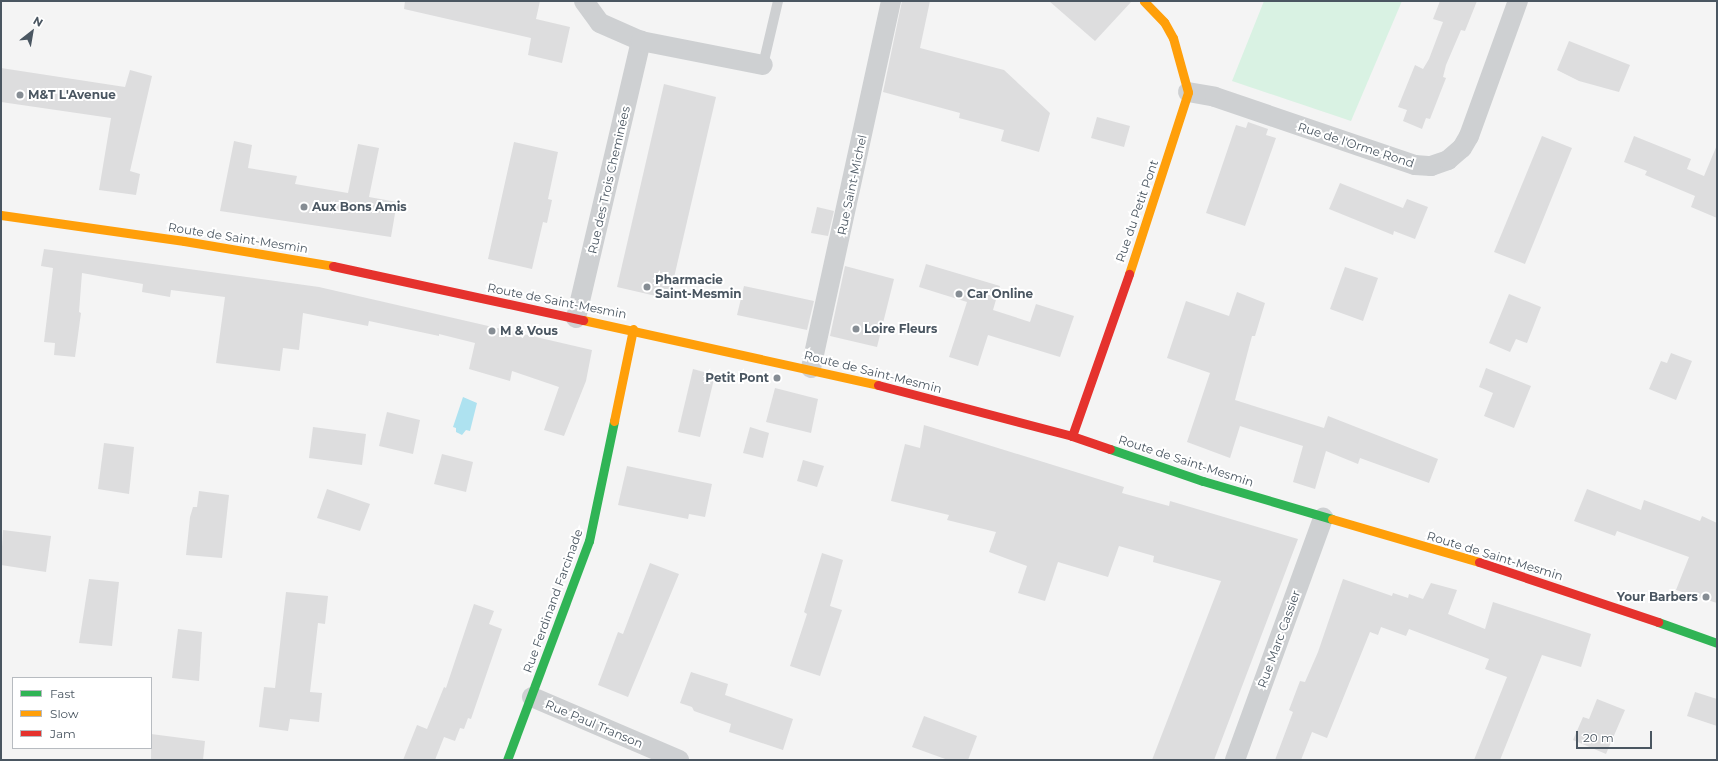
<!DOCTYPE html>
<meta charset="utf-8">
<style>
body{margin:0}
#map{position:relative;width:1718px;height:761px;overflow:hidden;background:#f4f4f4;font-family:Montserrat,sans-serif}
div>[style]{position:absolute}
.green>*{inset:0;background:#d9f2e3}
.water>*{inset:0;background:#aee2f0}
.building>*{inset:0;background:#ddddde}
.lane>*{height:10px;margin:-5px;padding:0 5px;transform-origin:5px;border-radius:5px;background:#ced0d2}
.street>*{height:20px;margin:-10px;padding:0 10px;transform-origin:10px;border-radius:10px;background:#ced0d2}
.fast>*{height:9px;margin:-4.5px;padding:0 4.5px;transform-origin:4.5px;border-radius:4.5px;background:#30b455}
.slow>*{height:9px;margin:-4.5px;padding:0 4.5px;transform-origin:4.5px;border-radius:4.5px;background:#ff9f0a}
.jam>*{height:9px;margin:-4.5px;padding:0 4.5px;transform-origin:4.5px;border-radius:4.5px;background:#e5322d}
.dots>*{width:11px;height:11px;translate:-50% -50%;box-sizing:border-box;border:2px solid #fff;border-radius:50%}
span{translate:-50% -50%;white-space:nowrap;text-align:center;line-height:1.15;-webkit-text-stroke:4px #fff;paint-order:stroke}
.poi-label{font-size:12px;color:#4a5661;font-weight:700}
.left{translate:0 -50%;text-align:left}
.right{translate:-100% -50%;text-align:right}
.street-label{font-size:12px;color:#4a5661}
.frame{position:absolute;inset:0;border:2px solid #4a5661;pointer-events:none}
.legend{position:absolute;left:12px;top:677px;width:140px;height:72px;box-sizing:border-box;background:#fff;border:1px solid #b7bbc0;margin:0;padding:5px 7px;list-style:none;font-size:12px;color:#4a5661}
.legend li{display:flex;align-items:center;gap:8px;height:20px}
.legend b{width:20px;border:1px solid #b7bbc0}
.north{position:absolute;left:12px;top:12px;width:40px;height:40px;-webkit-text-stroke:3px #fff;paint-order:stroke;rotate:31deg;font-size:11px;font-weight:700;line-height:16px;text-align:center;color:#4a5661}
.north::after{content:'';display:block;margin:auto;width:14px;height:18px;background:#4a5661;clip-path:polygon(50% 0,100% 100%,50% 72%,0 100%)}
.scale{position:absolute;left:1576px;top:731px;width:76px;height:18px;box-sizing:border-box;border:2px solid #4a5661;border-top:0;padding-left:5px;font-size:12px;line-height:14px;white-space:nowrap;color:#4a5661;-webkit-text-stroke:3px #fff;paint-order:stroke}
</style>
<div id="map">
<div class="green">
<div style="clip-path:polygon(1264px 1px,1402px 1px,1351px 121px,1232px 81px)"></div>
</div>
<div class="water">
<div style="clip-path:polygon(463px 397px,477px 403px,470px 431px,466px 430px,462px 435px,456px 432px,456px 428px,453px 427px)"></div>
</div>
<div class="building">
<div style="clip-path:polygon(405px 1px,540px 1px,536px 19px,570px 27px,562px 63px,528px 55px,531px 38px,404px 9px)"></div>
<div style="clip-path:polygon(902px 1px,930px 1px,920px 48px,1004px 70px,1050px 113px,1039px 152px,1001px 141px,1004px 130px,959px 118px,960px 113px,883px 92px)"></div>
<div style="clip-path:polygon(1049px 1px,1132px 1px,1095px 41px)"></div>
<div style="clip-path:polygon(1440px 1px,1477px 1px,1465px 31px,1461px 30px,1446px 65px,1443px 77px,1446px 78px,1430px 119px,1426px 118px,1422px 129px,1403px 121px,1407px 110px,1398px 107px,1415px 65px,1423px 69px,1429px 59px,1443px 22px,1433px 19px)"></div>
<div style="clip-path:polygon(1569px 41px,1630px 65px,1619px 92px,1579px 81px,1557px 70px)"></div>
<div style="clip-path:polygon(1px 68px,125px 87px,130px 70px,152px 76px,130px 171px,140px 174px,136px 195px,99px 190px,111px 118px,1px 102px)"></div>
<div style="clip-path:polygon(664px 84px,716px 97px,669px 299px,617px 287px)"></div>
<div style="clip-path:polygon(1097px 117px,1130px 126px,1124px 147px,1091px 138px)"></div>
<div style="clip-path:polygon(1248px 122px,1268px 129px,1266px 135px,1276px 138px,1245px 226px,1206px 213px,1236px 125px,1246px 128px)"></div>
<div style="clip-path:polygon(1542px 136px,1572px 148px,1525px 264px,1494px 252px)"></div>
<div style="clip-path:polygon(1634px 136px,1691px 159px,1687px 169px,1704px 176px,1717px 145px,1717px 218px,1691px 207px,1695px 196px,1645px 175px,1647px 171px,1624px 162px)"></div>
<div style="clip-path:polygon(234px 141px,252px 145px,248px 168px,297px 176px,295px 184px,348px 193px,358px 144px,379px 148px,369px 197px,397px 202px,391px 237px,220px 211px)"></div>
<div style="clip-path:polygon(514px 142px,558px 152px,548px 199px,552px 200px,547px 223px,543px 222px,532px 269px,488px 259px)"></div>
<div style="clip-path:polygon(1340px 183px,1403px 208px,1407px 199px,1428px 207px,1415px 239px,1394px 231px,1393px 235px,1329px 209px)"></div>
<div style="clip-path:polygon(817px 207px,834px 211px,828px 236px,811px 233px)"></div>
<div style="clip-path:polygon(44px 249px,319px 287px,592px 350px,586px 381px,564px 436px,544px 430px,559px 387px,512px 371px,510px 381px,469px 369px,475px 343px,439px 334px,439px 336px,369px 321px,368px 326px,303px 313px,299px 350px,283px 348px,280px 371px,216px 363px,225px 297px,171px 290px,170px 297px,142px 292px,143px 284px,82px 273px,79px 312px,81px 313px,75px 357px,54px 355px,55px 343px,44px 342px,53px 268px,41px 266px)"></div>
<div style="clip-path:polygon(926px 264px,1000px 286px,993px 310px,1030px 322px,1036px 304px,1074px 316px,1060px 357px,988px 335px,978px 366px,949px 357px,967px 302px,919px 287px)"></div>
<div style="clip-path:polygon(845px 266px,894px 279px,877px 347px,830px 336px)"></div>
<div style="clip-path:polygon(1345px 267px,1378px 278px,1363px 321px,1330px 309px)"></div>
<div style="clip-path:polygon(744px 286px,814px 301px,807px 330px,737px 315px)"></div>
<div style="clip-path:polygon(1237px 292px,1265px 303px,1255px 336px,1252px 336px,1235px 400px,1324px 428px,1328px 416px,1438px 459px,1429px 483px,1360px 458px,1358px 464px,1326px 451px,1315px 489px,1293px 482px,1303px 446px,1240px 426px,1230px 458px,1187px 442px,1210px 373px,1167px 358px,1186px 301px,1229px 316px)"></div>
<div style="clip-path:polygon(1509px 294px,1541px 307px,1527px 343px,1516px 339px,1510px 352px,1489px 343px)"></div>
<div style="clip-path:polygon(1671px 353px,1692px 361px,1676px 400px,1649px 389px,1661px 361px,1667px 363px)"></div>
<div style="clip-path:polygon(1486px 368px,1531px 386px,1514px 428px,1484px 416px,1493px 393px,1479px 387px)"></div>
<div style="clip-path:polygon(693px 369px,715px 375px,700px 437px,678px 432px)"></div>
<div style="clip-path:polygon(775px 388px,818px 399px,811px 433px,766px 422px)"></div>
<div style="clip-path:polygon(387px 412px,420px 420px,413px 454px,379px 446px)"></div>
<div style="clip-path:polygon(924px 425px,1124px 487px,1122px 493px,1169px 506px,1170px 501px,1298px 539px,1214px 760px,1152px 760px,1221px 581px,1153px 562px,1154px 556px,1119px 546px,1108px 577px,1058px 562px,1045px 601px,1018px 593px,1027px 566px,989px 552px,996px 532px,947px 520px,949px 515px,891px 501px,905px 444px,920px 448px)"></div>
<div style="clip-path:polygon(313px 427px,366px 434px,362px 465px,309px 458px)"></div>
<div style="clip-path:polygon(750px 427px,769px 433px,763px 458px,743px 453px)"></div>
<div style="clip-path:polygon(104px 443px,134px 447px,129px 494px,98px 489px)"></div>
<div style="clip-path:polygon(442px 454px,473px 462px,466px 492px,434px 484px)"></div>
<div style="clip-path:polygon(803px 460px,824px 466px,817px 487px,797px 481px)"></div>
<div style="clip-path:polygon(627px 466px,712px 484px,705px 517px,689px 514px,688px 519px,618px 505px)"></div>
<div style="clip-path:polygon(327px 489px,370px 504px,360px 531px,317px 518px)"></div>
<div style="clip-path:polygon(1587px 489px,1641px 510px,1644px 500px,1700px 521px,1702px 516px,1717px 523px,1717px 603px,1676px 590px,1689px 557px,1617px 531px,1615px 536px,1574px 521px)"></div>
<div style="clip-path:polygon(199px 491px,229px 495px,222px 558px,186px 555px,190px 517px,193px 507px,197px 507px)"></div>
<div style="clip-path:polygon(3px 530px,51px 536px,46px 572px,1px 565px)"></div>
<div style="clip-path:polygon(822px 553px,843px 560px,830px 606px,842px 610px,820px 676px,790px 666px,807px 614px,804px 612px)"></div>
<div style="clip-path:polygon(650px 563px,679px 574px,628px 697px,598px 685px,618px 632px,623px 634px)"></div>
<div style="clip-path:polygon(89px 579px,119px 582px,112px 646px,79px 643px)"></div>
<div style="clip-path:polygon(1343px 579px,1392px 596px,1393px 593px,1408px 598px,1409px 594px,1423px 599px,1431px 583px,1457px 590px,1448px 614px,1485px 629px,1493px 602px,1591px 634px,1581px 667px,1542px 655px,1500px 760px,1474px 760px,1507px 677px,1485px 669px,1489px 659px,1409px 629px,1406px 636px,1381px 627px,1378px 635px,1370px 632px,1327px 738px,1312px 732px,1301px 760px,1275px 760px,1293px 712px,1289px 710px,1300px 681px,1305px 682px,1318px 652px)"></div>
<div style="clip-path:polygon(286px 592px,328px 596px,325px 624px,318px 623px,310px 692px,322px 693px,319px 722px,290px 719px,288px 731px,259px 727px,264px 687px,275px 688px)"></div>
<div style="clip-path:polygon(474px 604px,494px 611px,489px 624px,502px 629px,471px 719px,468px 718px,464px 729px,460px 728px,455px 741px,444px 737px,435px 760px,403px 760px,417px 725px,427px 729px,444px 687px,446px 688px)"></div>
<div style="clip-path:polygon(178px 629px,202px 632px,199px 681px,172px 678px)"></div>
<div style="clip-path:polygon(691px 672px,728px 684px,725px 695px,793px 719px,783px 750px,729px 732px,731px 724px,694px 711px,692px 707px,680px 703px)"></div>
<div style="clip-path:polygon(1695px 692px,1717px 699px,1717px 726px,1687px 716px)"></div>
<div style="clip-path:polygon(1597px 699px,1625px 710px,1606px 754px,1573px 740px,1583px 717px,1589px 719px)"></div>
<div style="clip-path:polygon(924px 716px,977px 736px,968px 760px,948px 760px,912px 747px)"></div>
<div style="clip-path:polygon(151px 734px,205px 741px,203px 760px,151px 760px)"></div>
</div>
<div class="lane">
<div style="left:763px;top:65px;width:66px;rotate:-76.8deg"></div>
</div>
<div class="street">
<div style="left:584px;top:1px;width:27px;rotate:54deg"></div>
<div style="left:600px;top:23px;width:45px;rotate:23.7deg"></div>
<div style="left:1188px;top:92px;width:27px;rotate:10deg"></div>
<div style="left:1215px;top:97px;width:211px;rotate:18.8deg"></div>
<div style="left:1415px;top:165px;width:16px;rotate:4deg"></div>
<div style="left:1431px;top:166px;width:18px;rotate:-19deg"></div>
<div style="left:1448px;top:160px;width:18px;rotate:-41deg"></div>
<div style="left:1462px;top:148px;width:14px;rotate:-60deg"></div>
<div style="left:1469px;top:136px;width:144px;rotate:-70.1deg"></div>
<div style="left:576px;top:318px;width:285px;rotate:-76.8deg"></div>
<div style="left:641px;top:41px;width:124px;rotate:11.1deg"></div>
<div style="left:811px;top:368px;width:376px;rotate:-77.7deg"></div>
<div style="left:532px;top:697px;width:160px;rotate:23.2deg"></div>
<div style="left:1235px;top:760px;width:258px;rotate:-70deg"></div>
</div>
<div class="fast">
<div style="left:1110px;top:449px;width:98px;rotate:19deg"></div>
<div style="left:1203px;top:481px;width:134px;rotate:16.4deg"></div>
<div style="left:1658px;top:622px;width:63px;rotate:19.6deg"></div>
<div style="left:507px;top:760px;width:234px;rotate:-69.5deg"></div>
<div style="left:589px;top:541px;width:123px;rotate:-78.2deg"></div>
</div>
<div class="slow">
<div style="left:1px;top:215px;width:185px;rotate:8.1deg"></div>
<div style="left:184px;top:241px;width:151px;rotate:9.5deg"></div>
<div style="left:1129px;top:274px;width:191px;rotate:-72deg"></div>
<div style="left:1188px;top:92px;width:56px;rotate:-105.5deg"></div>
<div style="left:1173px;top:38px;width:18px;rotate:-119deg"></div>
<div style="left:1164px;top:22px;width:29px;rotate:-134deg"></div>
<div style="left:583px;top:320px;width:302px;rotate:12.4deg"></div>
<div style="left:614px;top:421px;width:94px;rotate:-78.3deg"></div>
<div style="left:1332px;top:519px;width:153px;rotate:16.3deg"></div>
</div>
<div class="jam">
<div style="left:333px;top:266px;width:256px;rotate:12.2deg"></div>
<div style="left:878px;top:385px;width:201px;rotate:14.7deg"></div>
<div style="left:1072px;top:436px;width:40px;rotate:18.9deg"></div>
<div style="left:1072px;top:436px;width:172px;rotate:-70.6deg"></div>
<div style="left:1479px;top:562px;width:189px;rotate:18.5deg"></div>
</div>
<div class="dots">
<div style="left:20px;top:95px;background:#868d94"></div>
<div style="left:304px;top:207px;background:#868d94"></div>
<div style="left:647px;top:287px;background:#868d94"></div>
<div style="left:959px;top:294px;background:#868d94"></div>
<div style="left:856px;top:329px;background:#868d94"></div>
<div style="left:492px;top:331px;background:#868d94"></div>
<div style="left:777px;top:378px;background:#868d94"></div>
<div style="left:1706px;top:597px;background:#868d94"></div>
</div>
<div class="poi-label">
<span class="left" style="left:28px;top:95px">M&amp;T L'Avenue</span>
<span class="left" style="left:312px;top:207px">Aux Bons Amis</span>
<span class="left" style="left:655px;top:287px">Pharmacie<br>Saint-Mesmin</span>
<span class="left" style="left:967px;top:294px">Car Online</span>
<span class="left" style="left:864px;top:329px">Loire Fleurs</span>
<span class="left" style="left:500px;top:331px">M &amp; Vous</span>
<span class="right" style="left:769px;top:378px">Petit Pont</span>
<span class="right" style="left:1698px;top:597px">Your Barbers</span>
</div>
<div class="street-label">
<span style="left:1356px;top:145px;rotate:18deg">Rue de l'Orme Rond</span>
<span style="left:609px;top:180px;rotate:-77deg">Rue des Trois Cheminées</span>
<span style="left:852px;top:185px;rotate:-78deg">Rue Saint-Michel</span>
<span style="left:1137px;top:211px;rotate:-71deg">Rue du Petit Pont</span>
<span style="left:238px;top:238px;rotate:9deg">Route de Saint-Mesmin</span>
<span style="left:557px;top:301px;rotate:11deg">Route de Saint-Mesmin</span>
<span style="left:873px;top:372px;rotate:14deg">Route de Saint-Mesmin</span>
<span style="left:1186px;top:461px;rotate:18deg">Route de Saint-Mesmin</span>
<span style="left:1495px;top:556px;rotate:17deg">Route de Saint-Mesmin</span>
<span style="left:553px;top:601px;rotate:-70deg">Rue Ferdinand Farcinade</span>
<span style="left:1279px;top:639px;rotate:-70deg">Rue Marc Cassier</span>
<span style="left:594px;top:724px;rotate:23deg">Rue Paul Transon</span>
</div>
<div class="frame"></div>
<ul class="legend">
<li><b style="height:5px;background:#30b455"></b>Fast</li>
<li><b style="height:5px;background:#ff9f0a"></b>Slow</li>
<li><b style="height:5px;background:#e5322d"></b>Jam</li>
</ul>
<div class="north">N</div>
<div class="scale">20 m</div>
</div>
